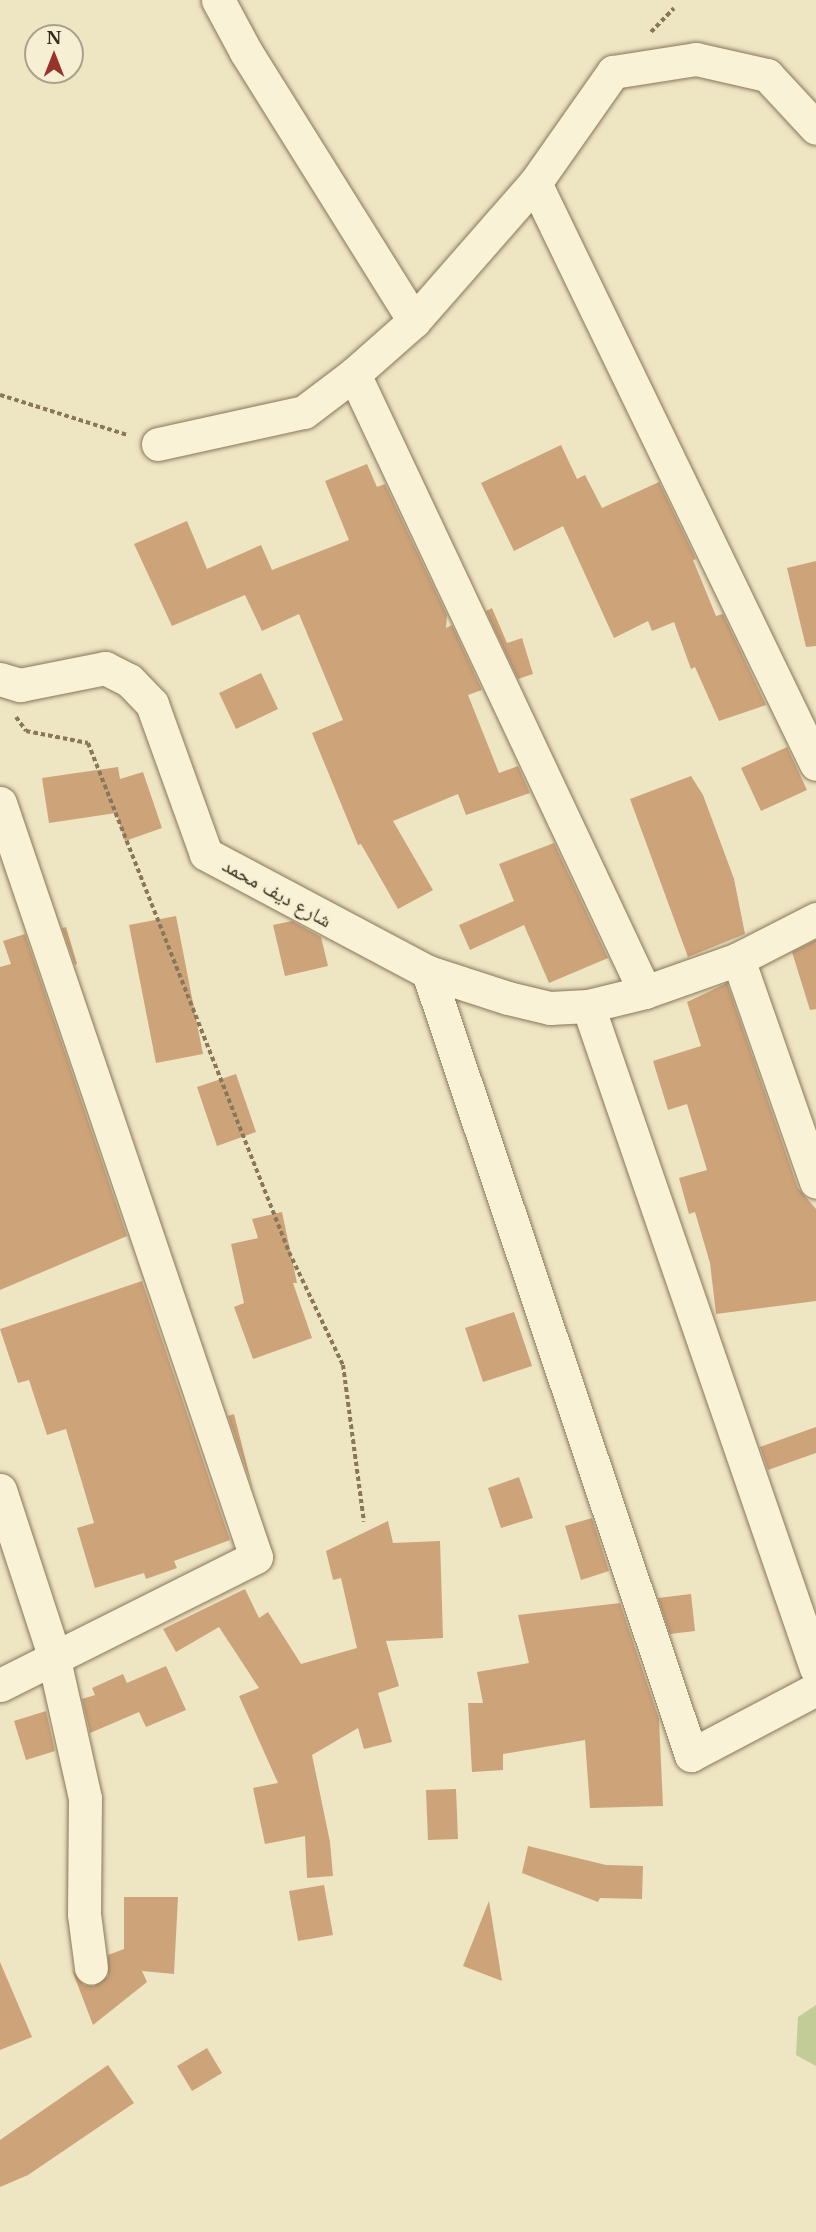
<!DOCTYPE html>
<meta charset="utf-8">
<style>
body{margin:0}
#map{position:relative;width:816px;height:2232px;overflow:hidden;background:#eee5c3;font-family:"Libre Baskerville","Noto Naskh Arabic",serif}
div>[style]{position:absolute}
.green>*{inset:0;background:#c2cc97}
.building>*{inset:0;background:#cda379}
.path>*{height:4px;margin-top:-2px;transform-origin:0;background:repeating-linear-gradient(90deg,#89775a 0 4.5px,transparent 0 7.5px)}
.roads{filter:drop-shadow(0 0 2px #89775a) drop-shadow(0 0 2px #89775a)}
.street>*{height:33px;margin:-16.5px;padding:0 16.5px;transform-origin:16.5px;border-radius:16.5px;background:#f9f2d7}
span{translate:-50% -50%;white-space:nowrap;text-align:center;line-height:1.15;-webkit-text-stroke:4.5px #f6efd3;paint-order:stroke}
.street-label{font-size:20px;color:#392d1e}
.north{position:absolute;left:24px;top:24px;width:60px;height:60px;box-sizing:border-box;background:#f6efd3;border:2px solid #aaa18b;border-radius:50%;rotate:0deg;font-size:16px;font-weight:700;line-height:24px;text-align:center;color:#392d1e}
.north::after{content:'';display:block;margin:auto;width:21px;height:27px;background:#98332a;clip-path:polygon(50% 0,100% 100%,50% 72%,0 100%)}
</style>
<div id="map">
<div class="green">
<div style="clip-path:polygon(816px 2005px,816px 2066px,796px 2055px,798px 2017px)"></div>
</div>
<div class="building">
<div style="clip-path:polygon(561px 445px,577px 479px,585px 475px,602px 508px,659px 482px,696px 559px,693px 560px,716px 616px,723px 614px,766px 705px,719px 721px,695px 667px,691px 669px,674px 622px,652px 631px,648px 621px,614px 638px,563px 526px,514px 551px,481px 483px)"></div>
<div style="clip-path:polygon(367px 464px,377px 487px,385px 484px,447px 615px,446px 628px,452px 625px,482px 690px,468px 695px,499px 773px,518px 766px,530px 793px,466px 815px,458px 794px,393px 821px,433px 890px,398px 909px,361px 844px,358px 845px,312px 733px,343px 720px,299px 614px,262px 631px,245px 595px,172px 626px,134px 544px,187px 521px,207px 569px,261px 545px,272px 570px,349px 540px,325px 481px)"></div>
<div style="clip-path:polygon(816px 561px,816px 646px,806px 647px,787px 568px)"></div>
<div style="clip-path:polygon(492px 608px,507px 643px,522px 638px,533px 674px,518px 679px,486px 611px)"></div>
<div style="clip-path:polygon(261px 673px,278px 709px,236px 729px,219px 693px)"></div>
<div style="clip-path:polygon(787px 747px,807px 790px,761px 811px,741px 768px)"></div>
<div style="clip-path:polygon(118px 767px,120px 779px,143px 772px,162px 828px,125px 841px,116px 813px,49px 823px,42px 778px)"></div>
<div style="clip-path:polygon(691px 776px,703px 795px,734px 879px,745px 934px,688px 957px,630px 799px)"></div>
<div style="clip-path:polygon(554px 843px,608px 958px,549px 983px,524px 925px,470px 950px,459px 925px,514px 901px,499px 864px)"></div>
<div style="clip-path:polygon(176px 916px,203px 1054px,156px 1063px,129px 925px)"></div>
<div style="clip-path:polygon(292px 921px,321px 937px,328px 966px,285px 976px,273px 925px)"></div>
<div style="clip-path:polygon(66px 927px,77px 964px,75px 965px,62px 928px)"></div>
<div style="clip-path:polygon(25px 934px,127px 1236px,0 1290px,0 967px,11px 964px,3px 941px)"></div>
<div style="clip-path:polygon(816px 940px,816px 1009px,810px 1010px,792px 952px)"></div>
<div style="clip-path:polygon(727px 983px,798px 1188px,816px 1209px,816px 1301px,716px 1314px,710px 1263px,695px 1212px,689px 1214px,679px 1178px,707px 1170px,687px 1104px,668px 1110px,653px 1061px,701px 1046px,687px 1002px)"></div>
<div style="clip-path:polygon(236px 1074px,256px 1132px,217px 1146px,197px 1087px)"></div>
<div style="clip-path:polygon(282px 1212px,297px 1283px,293px 1283px,312px 1338px,253px 1359px,234px 1307px,244px 1303px,231px 1244px,258px 1238px,252px 1219px)"></div>
<div style="clip-path:polygon(142px 1281px,230px 1540px,174px 1561px,177px 1568px,146px 1579px,144px 1573px,95px 1588px,77px 1528px,94px 1523px,66px 1429px,47px 1435px,29px 1380px,18px 1383px,0 1329px)"></div>
<div style="clip-path:polygon(514px 1312px,532px 1366px,483px 1382px,465px 1328px)"></div>
<div style="clip-path:polygon(234px 1414px,253px 1489px,266px 1527px,228px 1416px)"></div>
<div style="clip-path:polygon(816px 1427px,816px 1453px,768px 1470px,760px 1447px)"></div>
<div style="clip-path:polygon(519px 1477px,533px 1518px,501px 1528px,488px 1488px)"></div>
<div style="clip-path:polygon(592px 1518px,609px 1571px,581px 1580px,565px 1526px)"></div>
<div style="clip-path:polygon(388px 1521px,393px 1543px,440px 1541px,443px 1638px,386px 1641px,399px 1686px,378px 1693px,392px 1742px,364px 1749px,358px 1728px,312px 1755px,330px 1842px,333px 1876px,307px 1878px,305px 1836px,265px 1844px,253px 1788px,278px 1783px,239px 1696px,259px 1688px,219px 1627px,176px 1652px,163px 1629px,245px 1589px,259px 1618px,268px 1612px,301px 1664px,357px 1648px,341px 1578px,333px 1580px,326px 1551px)"></div>
<div style="clip-path:polygon(691px 1594px,695px 1631px,670px 1634px,658px 1598px)"></div>
<div style="clip-path:polygon(620px 1603px,659px 1719px,663px 1806px,590px 1808px,585px 1740px,503px 1754px,503px 1770px,472px 1772px,468px 1703px,483px 1703px,477px 1672px,529px 1663px,518px 1615px)"></div>
<div style="clip-path:polygon(166px 1666px,186px 1710px,146px 1727px,139px 1712px,90px 1733px,82px 1699px,95px 1695px,92px 1688px,123px 1674px,127px 1683px)"></div>
<div style="clip-path:polygon(46px 1711px,55px 1751px,26px 1760px,14px 1721px)"></div>
<div style="clip-path:polygon(456px 1789px,458px 1839px,428px 1840px,426px 1790px)"></div>
<div style="clip-path:polygon(528px 1846px,606px 1865px,643px 1866px,642px 1899px,600px 1898px,598px 1902px,522px 1873px)"></div>
<div style="clip-path:polygon(324px 1885px,333px 1935px,298px 1941px,289px 1891px)"></div>
<div style="clip-path:polygon(124px 1897px,178px 1897px,174px 1974px,142px 1971px,147px 1982px,93px 2025px,72px 1970px,84px 1985px,94px 1986px,108px 1976px,108px 1955px,124px 1949px)"></div>
<div style="clip-path:polygon(489px 1901px,502px 1981px,463px 1966px)"></div>
<div style="clip-path:polygon(0 1962px,32px 2037px,0 2050px)"></div>
<div style="clip-path:polygon(207px 2048px,222px 2073px,192px 2091px,177px 2066px)"></div>
<div style="clip-path:polygon(108px 2065px,134px 2103px,28px 2175px,0 2187px,0 2140px)"></div>
</div>
<div class="path">
<div style="left:651px;top:32px;width:33px;rotate:-46deg"></div>
<div style="left:0;top:395px;width:134px;rotate:17.4deg"></div>
<div style="left:16px;top:717px;width:17px;rotate:54deg"></div>
<div style="left:26px;top:731px;width:63px;rotate:11deg"></div>
<div style="left:88px;top:743px;width:547px;rotate:68.45deg"></div>
<div style="left:289px;top:1252px;width:125px;rotate:64.5deg"></div>
<div style="left:343px;top:1365px;width:158px;rotate:82.4deg"></div>
</div>
<div class="roads">
<div class="street">
<div style="left:218px;top:0;width:59px;rotate:61.7deg"></div>
<div style="left:246px;top:52px;width:317px;rotate:58deg"></div>
<div style="left:535px;top:183px;width:645px;rotate:64.19deg"></div>
<div style="left:354px;top:374px;width:683px;rotate:64.79deg"></div>
<div style="left:158px;top:444px;width:149px;rotate:-12.4deg"></div>
<div style="left:304px;top:412px;width:63px;rotate:-37.2deg"></div>
<div style="left:354px;top:374px;width:80px;rotate:-41.5deg"></div>
<div style="left:414px;top:321px;width:184px;rotate:-48.8deg"></div>
<div style="left:535px;top:183px;width:136px;rotate:-54.9deg"></div>
<div style="left:613px;top:72px;width:84px;rotate:-8.9deg"></div>
<div style="left:696px;top:59px;width:73px;rotate:12.7deg"></div>
<div style="left:767px;top:75px;width:72px;rotate:47.2deg"></div>
<div style="left:0;top:679px;width:21px;rotate:17deg"></div>
<div style="left:20px;top:685px;width:87px;rotate:-11.3deg"></div>
<div style="left:105px;top:668px;width:27px;rotate:27deg"></div>
<div style="left:129px;top:680px;width:33px;rotate:46deg"></div>
<div style="left:152px;top:704px;width:159px;rotate:70.2deg"></div>
<div style="left:206px;top:854px;width:251px;rotate:28deg"></div>
<div style="left:428px;top:972px;width:84px;rotate:18deg"></div>
<div style="left:508px;top:998px;width:43px;rotate:13.4deg"></div>
<div style="left:550px;top:1008px;width:38px;rotate:-3deg"></div>
<div style="left:588px;top:1006px;width:59px;rotate:-13.8deg"></div>
<div style="left:645px;top:992px;width:99px;rotate:-19.5deg"></div>
<div style="left:738px;top:959px;width:88px;rotate:-27.1deg"></div>
<div style="left:0;top:803px;width:796px;rotate:71.25deg"></div>
<div style="left:256px;top:1557px;width:286px;rotate:153.4deg"></div>
<div style="left:738px;top:959px;width:236px;rotate:70.7deg"></div>
<div style="left:428px;top:972px;width:826px;rotate:71.43deg"></div>
<div style="left:691px;top:1755px;width:141px;rotate:-27.8deg"></div>
<div style="left:588px;top:1006px;width:700px;rotate:71deg"></div>
<div style="left:0;top:1490px;width:164px;rotate:71.9deg"></div>
<div style="left:51px;top:1646px;width:156px;rotate:77.4deg"></div>
<div style="left:85px;top:1798px;width:116px;rotate:90.5deg"></div>
<div style="left:84px;top:1914px;width:54px;rotate:82.6deg"></div>
</div>
</div>
<div class="street-label">
<span style="left:277px;top:893px;rotate:29deg">شارع ديف محمد</span>
</div>
<div class="north">N</div>
</div>
